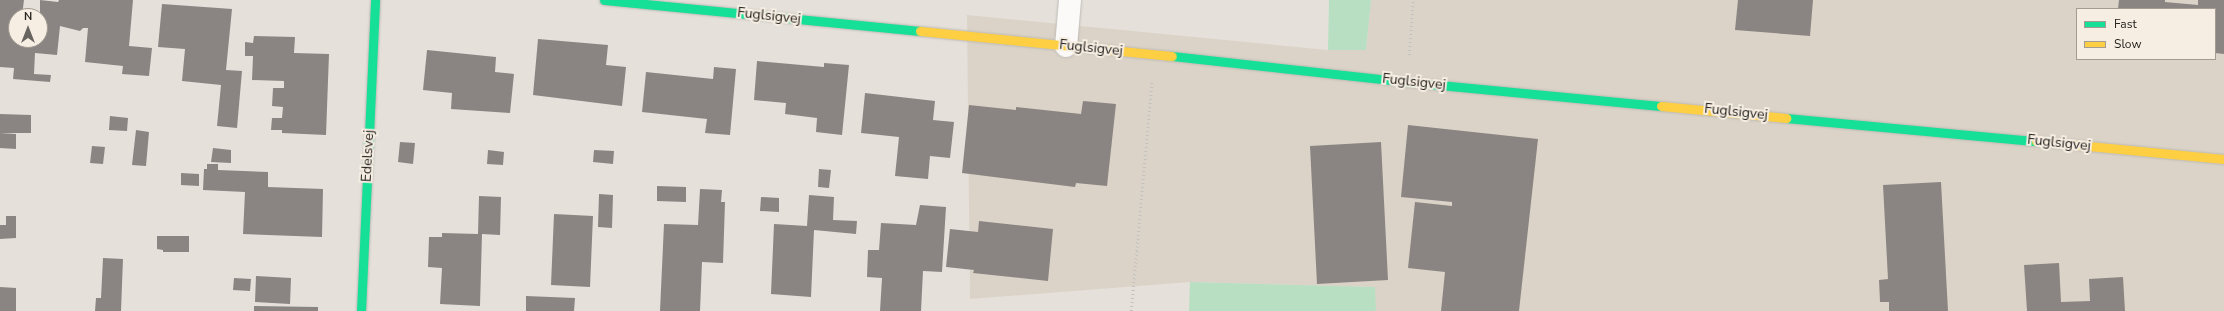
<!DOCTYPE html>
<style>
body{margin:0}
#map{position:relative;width:2224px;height:311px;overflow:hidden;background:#e5e0da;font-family:"Nunito Sans",sans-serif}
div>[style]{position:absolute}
.built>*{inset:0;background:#dbd3c7}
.green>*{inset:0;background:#b8dfc2}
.building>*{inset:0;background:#8a8583}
.path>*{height:2.5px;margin-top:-1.25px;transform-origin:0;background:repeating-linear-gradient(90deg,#c3c2c0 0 1px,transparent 0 4px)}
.roads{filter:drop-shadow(0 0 1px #bdbab5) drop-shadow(0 0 1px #bdbab5)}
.street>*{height:22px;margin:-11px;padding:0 11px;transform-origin:11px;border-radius:11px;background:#fbfaf9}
.fast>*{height:9px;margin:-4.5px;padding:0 4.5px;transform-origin:4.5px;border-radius:4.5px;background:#16e098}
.slow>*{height:9px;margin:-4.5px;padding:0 4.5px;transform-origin:4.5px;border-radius:4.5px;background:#ffcf43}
span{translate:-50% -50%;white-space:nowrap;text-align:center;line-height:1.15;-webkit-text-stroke:4px #f6eee3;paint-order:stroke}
.street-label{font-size:14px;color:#25221e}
.legend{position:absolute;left:2076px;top:8px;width:140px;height:52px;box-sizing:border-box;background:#f6eee3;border:1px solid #a29c94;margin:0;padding:5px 7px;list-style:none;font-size:12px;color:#25221e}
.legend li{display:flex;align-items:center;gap:8px;height:20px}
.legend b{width:20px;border:1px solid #a29c94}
.north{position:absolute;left:8px;top:8px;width:40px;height:40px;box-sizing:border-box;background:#f6eee3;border:1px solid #a29c94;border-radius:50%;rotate:0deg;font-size:11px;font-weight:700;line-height:16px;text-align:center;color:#25221e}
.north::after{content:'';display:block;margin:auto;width:14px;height:18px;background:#686460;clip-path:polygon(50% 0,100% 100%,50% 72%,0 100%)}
</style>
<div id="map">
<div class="built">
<div style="clip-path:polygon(evenodd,1371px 0,2224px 0,2224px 311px,1376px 311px,1374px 287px,1190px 282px,970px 299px,967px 15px,1328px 50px,1366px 50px,1371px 0,2077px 9px,2215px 9px,2215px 59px,2077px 59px,2077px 9px)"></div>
</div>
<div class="green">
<div style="clip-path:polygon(1329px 0,1371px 0,1366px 50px,1328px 50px)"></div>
<div style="clip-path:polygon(1190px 282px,1375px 287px,1376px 311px,1189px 311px)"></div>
</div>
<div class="building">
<div style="clip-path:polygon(0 0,24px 0,22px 16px,16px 16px,16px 40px,20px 40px,20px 43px,36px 45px,37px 40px,40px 40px,40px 0,58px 2px,59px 0,133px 0,129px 46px,152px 48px,149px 76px,122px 74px,123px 66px,85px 62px,88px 28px,83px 28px,80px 31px,60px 26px,57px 55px,35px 53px,34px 74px,51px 75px,50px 82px,13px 79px,14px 68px,0 67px)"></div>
<div style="clip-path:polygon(1738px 0,1813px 0,1810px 36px,1735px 30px)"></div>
<div style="clip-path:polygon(2119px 0,2165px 0,2165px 2px,2198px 5px,2198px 0,2224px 0,2224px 54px,2215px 53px,2215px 9px,2118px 9px)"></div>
<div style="clip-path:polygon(162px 4px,232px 9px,226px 70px,242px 71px,237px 128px,217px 126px,221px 85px,182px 81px,185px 49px,158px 47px)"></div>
<div style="clip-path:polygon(254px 36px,295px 37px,294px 53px,329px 54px,326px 135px,282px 133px,282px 130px,271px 130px,272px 118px,282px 118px,283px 107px,272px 106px,273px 88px,284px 88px,284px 81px,252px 80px,253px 56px,245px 56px,245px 42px,253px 43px)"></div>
<div style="clip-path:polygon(538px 39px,608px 45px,606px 65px,626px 67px,622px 106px,533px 95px)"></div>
<div style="clip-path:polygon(427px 50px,496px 57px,495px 72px,514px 74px,510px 113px,451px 109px,452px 93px,423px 90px)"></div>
<div style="clip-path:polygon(757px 61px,824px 67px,824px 63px,849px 65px,842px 135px,816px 132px,817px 118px,785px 114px,786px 103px,754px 100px)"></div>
<div style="clip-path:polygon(714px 67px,736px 69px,730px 135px,705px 133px,707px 119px,642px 112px,646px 72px,713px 79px)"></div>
<div style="clip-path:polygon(865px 93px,935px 101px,933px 120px,954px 122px,950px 158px,930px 156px,928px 179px,895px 176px,899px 137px,861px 133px)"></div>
<div style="clip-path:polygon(1083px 101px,1116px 104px,1107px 186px,1076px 183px,1075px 187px,962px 173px,969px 105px,1016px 110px,1016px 107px,1081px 114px)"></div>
<div style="clip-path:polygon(0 114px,31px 115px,31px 133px,0 133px)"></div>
<div style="clip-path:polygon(110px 116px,128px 118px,127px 131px,109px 130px)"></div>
<div style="clip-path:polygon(1408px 125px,1538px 139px,1519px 311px,1441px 311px,1445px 272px,1408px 268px,1415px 202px,1452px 206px,1452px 202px,1401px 197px)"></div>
<div style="clip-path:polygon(136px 130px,149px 132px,146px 166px,132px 165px)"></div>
<div style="clip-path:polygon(0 133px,16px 134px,16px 149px,0 148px)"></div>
<div style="clip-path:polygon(400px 142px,415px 143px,413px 164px,398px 162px)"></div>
<div style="clip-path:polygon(1381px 142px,1388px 280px,1317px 284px,1310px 146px)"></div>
<div style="clip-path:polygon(92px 146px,105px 147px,103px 164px,90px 163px)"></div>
<div style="clip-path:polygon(213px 148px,231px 150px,231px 163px,211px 162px)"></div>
<div style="clip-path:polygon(488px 150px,504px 152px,503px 165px,487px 164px)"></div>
<div style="clip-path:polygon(594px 150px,614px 151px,613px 164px,593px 162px)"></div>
<div style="clip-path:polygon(207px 164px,218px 164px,218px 170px,268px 172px,268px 187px,323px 189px,322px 237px,243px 234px,245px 192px,203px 190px,204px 169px,207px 169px)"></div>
<div style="clip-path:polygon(819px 169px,831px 170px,829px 188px,818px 187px)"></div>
<div style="clip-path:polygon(181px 173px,199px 174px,199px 186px,181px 185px)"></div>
<div style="clip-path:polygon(1941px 182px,1948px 311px,1889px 311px,1889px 302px,1880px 302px,1879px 280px,1888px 279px,1883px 185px)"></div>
<div style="clip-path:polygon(657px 186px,686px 187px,686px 202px,657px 201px)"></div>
<div style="clip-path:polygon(700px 189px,722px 190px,721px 202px,725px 202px,723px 263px,702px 262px,700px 311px,660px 311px,664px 224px,698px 225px)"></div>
<div style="clip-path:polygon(599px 194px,613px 195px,612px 228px,598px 227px)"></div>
<div style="clip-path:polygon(809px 195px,834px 197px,833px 220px,857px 221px,856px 234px,814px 230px,811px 297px,771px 294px,774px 224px,807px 226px)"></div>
<div style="clip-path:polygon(479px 196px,501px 197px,500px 235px,482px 234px,480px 306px,440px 304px,442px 268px,428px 267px,429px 237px,442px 237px,442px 233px,478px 234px)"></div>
<div style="clip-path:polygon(761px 197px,779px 198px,779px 212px,760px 211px)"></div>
<div style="clip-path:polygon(920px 205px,946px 207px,942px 272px,923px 271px,921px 311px,880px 311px,882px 278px,867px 277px,868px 250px,879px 250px,881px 223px,916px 225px)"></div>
<div style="clip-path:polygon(554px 214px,593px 216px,590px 287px,551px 285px)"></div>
<div style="clip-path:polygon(6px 216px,16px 216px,16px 238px,0 239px,0 225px,6px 225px)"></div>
<div style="clip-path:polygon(979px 221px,1053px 229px,1048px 281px,973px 273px,974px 270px,946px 267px,950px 229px,978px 232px)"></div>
<div style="clip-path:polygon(157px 236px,189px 236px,189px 252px,163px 252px,163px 250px,157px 249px)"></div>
<div style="clip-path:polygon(103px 258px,123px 259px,121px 311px,95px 311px,96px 298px,101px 298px)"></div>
<div style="clip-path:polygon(2059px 263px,2061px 302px,2090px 301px,2089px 279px,2123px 277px,2125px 311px,2027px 311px,2024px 265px)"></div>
<div style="clip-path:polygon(256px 276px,291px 278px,290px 304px,255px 302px)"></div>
<div style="clip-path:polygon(234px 278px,251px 279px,250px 291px,233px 290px)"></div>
<div style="clip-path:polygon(0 287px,16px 288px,16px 311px,0 311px)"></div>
<div style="clip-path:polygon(526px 296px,575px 298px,574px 311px,526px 311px)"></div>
<div style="clip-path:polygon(254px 306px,318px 307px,318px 311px,254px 311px)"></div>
</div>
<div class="path">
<div style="left:1409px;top:55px;width:55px;rotate:-85.8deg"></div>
<div style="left:1131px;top:311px;width:232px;rotate:-84.8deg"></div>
</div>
<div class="roads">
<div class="street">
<div style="left:1066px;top:46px;width:46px;rotate:-85deg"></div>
</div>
<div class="fast">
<div style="left:604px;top:0;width:318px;rotate:5.6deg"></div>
<div style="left:1172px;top:56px;width:236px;rotate:6.3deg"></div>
<div style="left:1407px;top:82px;width:255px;rotate:5.4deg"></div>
<div style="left:1786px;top:118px;width:251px;rotate:5.3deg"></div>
<div style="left:361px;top:311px;width:311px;rotate:-87.4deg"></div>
</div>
<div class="slow">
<div style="left:920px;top:31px;width:253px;rotate:5.7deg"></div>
<div style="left:1661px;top:106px;width:126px;rotate:5.5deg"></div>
<div style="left:2036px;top:141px;width:189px;rotate:5.5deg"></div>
</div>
</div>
<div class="street-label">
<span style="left:769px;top:16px;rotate:6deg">Fuglsigvej</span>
<span style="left:1091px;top:48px;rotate:6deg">Fuglsigvej</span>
<span style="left:1414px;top:82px;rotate:6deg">Fuglsigvej</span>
<span style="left:1736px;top:112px;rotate:6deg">Fuglsigvej</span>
<span style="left:2059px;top:143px;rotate:6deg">Fuglsigvej</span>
<span style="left:368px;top:156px;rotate:-87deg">Edelsvej</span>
</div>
<ul class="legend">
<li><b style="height:5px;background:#16e098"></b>Fast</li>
<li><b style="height:5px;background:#ffcf43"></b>Slow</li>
</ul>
<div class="north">N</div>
</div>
